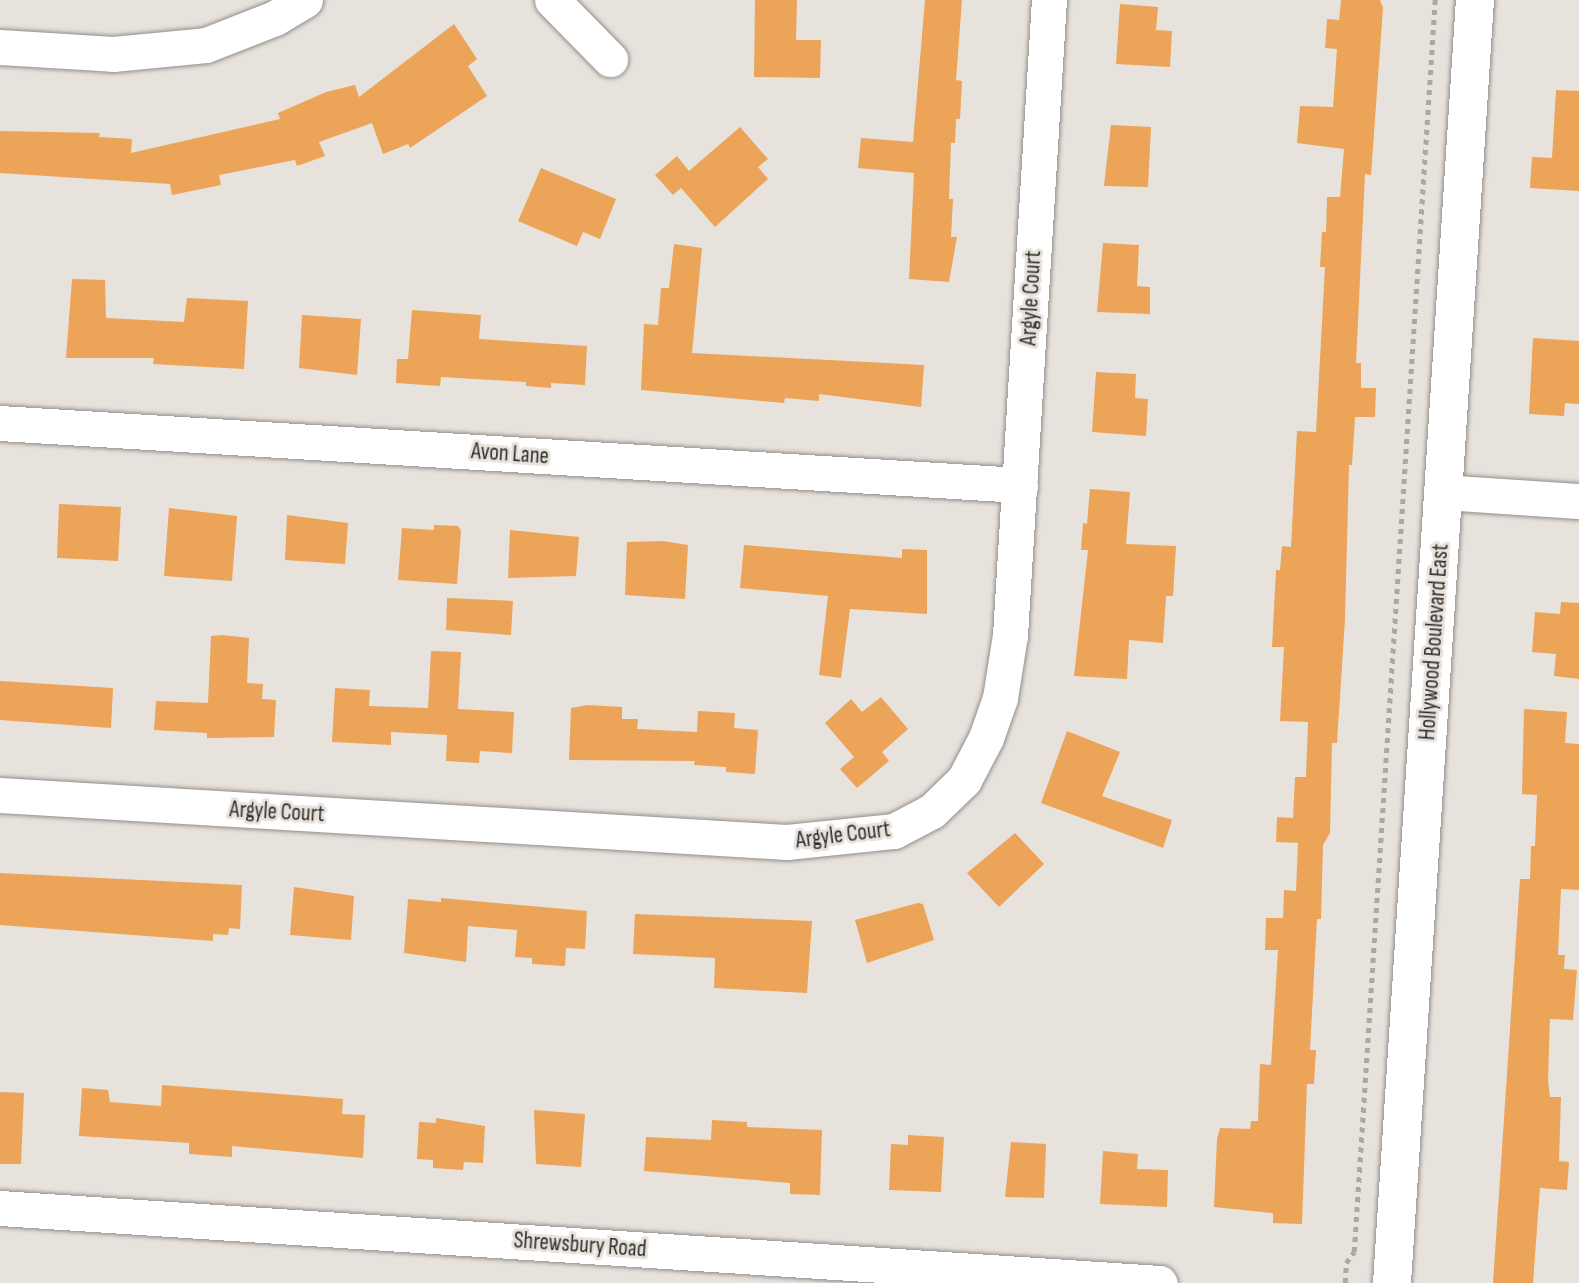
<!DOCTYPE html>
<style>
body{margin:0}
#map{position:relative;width:1579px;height:1283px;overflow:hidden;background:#e8e2dd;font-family:"Sofia Sans Condensed",sans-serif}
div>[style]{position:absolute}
.building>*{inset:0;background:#eba458}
.path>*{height:4.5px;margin-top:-2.25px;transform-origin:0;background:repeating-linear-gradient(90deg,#aca7a3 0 5px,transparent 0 10px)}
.roads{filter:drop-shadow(0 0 2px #938e89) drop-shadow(0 0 2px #938e89)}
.street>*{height:35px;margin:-17.5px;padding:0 17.5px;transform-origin:17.5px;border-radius:17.5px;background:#fff}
.secondary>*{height:38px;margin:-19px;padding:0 19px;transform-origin:19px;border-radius:19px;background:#fff}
span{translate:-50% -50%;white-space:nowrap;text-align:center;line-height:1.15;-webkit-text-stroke:6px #e8e2dd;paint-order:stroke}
.street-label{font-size:23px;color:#302e2c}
</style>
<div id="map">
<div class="building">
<div style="clip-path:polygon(755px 0,797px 0,796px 40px,821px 40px,820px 78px,754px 77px)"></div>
<div style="clip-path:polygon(925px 0,962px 0,956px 80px,962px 81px,960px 119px,956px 119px,955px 143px,951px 143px,949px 199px,953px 199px,951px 237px,957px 237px,949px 282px,909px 279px,914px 173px,858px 168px,861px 138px,913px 142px)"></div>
<div style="clip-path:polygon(1341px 0,1380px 0,1383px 8px,1371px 175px,1365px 174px,1356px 363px,1361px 363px,1361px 388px,1376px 388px,1375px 417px,1355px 417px,1352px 465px,1349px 465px,1345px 619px,1337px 743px,1332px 743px,1330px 833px,1323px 845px,1321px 919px,1317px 919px,1310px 1050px,1316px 1050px,1314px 1084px,1307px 1084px,1302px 1224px,1273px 1223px,1273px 1213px,1214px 1207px,1217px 1139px,1220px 1128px,1250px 1129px,1251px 1121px,1258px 1121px,1260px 1064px,1271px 1065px,1278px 950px,1265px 950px,1266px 918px,1283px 918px,1284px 890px,1296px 891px,1298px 843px,1276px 842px,1277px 817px,1293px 818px,1295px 777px,1306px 777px,1308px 722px,1280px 721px,1284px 647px,1272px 647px,1276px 570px,1280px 570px,1282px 546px,1291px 547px,1297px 431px,1316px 432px,1325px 267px,1320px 267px,1322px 232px,1326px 232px,1327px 197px,1340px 197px,1344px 149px,1297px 143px,1300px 106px,1333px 107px,1337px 49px,1325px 48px,1327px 19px,1339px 20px)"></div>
<div style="clip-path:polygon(1120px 4px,1158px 7px,1156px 30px,1172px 31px,1170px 67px,1116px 64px)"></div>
<div style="clip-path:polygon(454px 24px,477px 59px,468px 66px,487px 96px,410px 148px,408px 144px,383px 154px,372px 123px,319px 142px,325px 156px,297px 166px,295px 160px,219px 175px,221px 185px,172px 195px,170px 184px,0 173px,0 131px,100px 133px,99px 137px,132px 139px,131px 153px,280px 119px,278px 113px,326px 92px,355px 85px,359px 97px)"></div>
<div style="clip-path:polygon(1556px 90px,1579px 91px,1579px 191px,1530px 188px,1532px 157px,1552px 158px)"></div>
<div style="clip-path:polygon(1111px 125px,1151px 127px,1148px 187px,1104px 186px)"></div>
<div style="clip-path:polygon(740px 127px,768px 159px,758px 167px,768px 179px,715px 227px,681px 188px,673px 195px,655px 175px,677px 156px,689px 171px)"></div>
<div style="clip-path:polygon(541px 168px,616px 199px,600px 239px,583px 232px,577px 246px,518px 221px)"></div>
<div style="clip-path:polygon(1103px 243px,1139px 245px,1137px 286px,1150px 287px,1150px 314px,1097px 312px)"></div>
<div style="clip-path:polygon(674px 244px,702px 248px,692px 353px,924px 365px,921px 407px,819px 394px,819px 401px,785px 398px,784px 403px,641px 390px,644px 324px,658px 325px,661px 288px,669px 288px)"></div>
<div style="clip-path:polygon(72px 279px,105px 280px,106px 318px,184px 322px,187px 298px,248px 301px,244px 369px,153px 364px,154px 358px,66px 358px)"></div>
<div style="clip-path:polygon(412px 310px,481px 315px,479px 339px,587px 346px,585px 385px,551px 383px,551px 388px,526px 386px,526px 382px,441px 377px,440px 386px,396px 383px,397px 359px,408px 359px)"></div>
<div style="clip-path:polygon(302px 315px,361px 319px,357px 375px,299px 368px)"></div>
<div style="clip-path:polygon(1533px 338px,1579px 341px,1579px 404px,1565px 403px,1564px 416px,1529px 414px)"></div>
<div style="clip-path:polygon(1096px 372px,1136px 374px,1135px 398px,1148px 399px,1146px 436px,1092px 432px)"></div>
<div style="clip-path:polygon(1090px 489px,1130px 492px,1126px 544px,1176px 546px,1173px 596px,1166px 596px,1163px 643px,1129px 640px,1127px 679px,1074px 676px,1088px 550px,1081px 550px,1083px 523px,1087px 524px)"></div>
<div style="clip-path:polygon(59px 504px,121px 507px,118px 561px,57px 558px)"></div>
<div style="clip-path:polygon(169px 508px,237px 516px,232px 581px,164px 576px)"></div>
<div style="clip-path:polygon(287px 515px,348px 523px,345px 564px,285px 560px)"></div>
<div style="clip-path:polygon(434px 525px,458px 526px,461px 531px,457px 584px,398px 580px,402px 528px,434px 530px)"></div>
<div style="clip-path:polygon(510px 530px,579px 537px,576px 576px,508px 578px)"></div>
<div style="clip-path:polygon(663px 541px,688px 545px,685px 599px,625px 595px,627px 542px)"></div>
<div style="clip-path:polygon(744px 545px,902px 558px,902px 549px,927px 550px,927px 614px,850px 609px,841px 678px,819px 675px,828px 596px,740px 588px)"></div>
<div style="clip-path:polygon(447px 598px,513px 601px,511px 635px,446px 630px)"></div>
<div style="clip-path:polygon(1561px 602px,1579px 603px,1579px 679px,1554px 676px,1556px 654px,1532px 652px,1535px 612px,1560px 614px)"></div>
<div style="clip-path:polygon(222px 635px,249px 638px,247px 683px,263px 684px,262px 699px,276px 700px,274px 737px,207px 738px,207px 733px,154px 730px,156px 701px,208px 703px,211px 636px)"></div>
<div style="clip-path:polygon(431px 651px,461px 652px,458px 709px,514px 712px,512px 753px,480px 751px,479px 763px,446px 761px,447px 735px,391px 732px,391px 745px,332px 742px,335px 688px,370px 690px,369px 706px,428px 708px)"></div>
<div style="clip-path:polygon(0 681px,113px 688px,111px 728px,0 720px)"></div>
<div style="clip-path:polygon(881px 697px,908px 729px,882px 752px,889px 761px,857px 788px,840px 769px,854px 757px,825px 723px,851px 699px,862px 712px)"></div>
<div style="clip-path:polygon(587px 705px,622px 707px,622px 719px,638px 719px,637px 729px,697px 732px,698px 711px,735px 713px,734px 728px,758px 730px,755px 774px,726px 772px,726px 767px,694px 765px,695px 761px,569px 760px,571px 708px)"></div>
<div style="clip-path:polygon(1524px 709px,1567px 712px,1565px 743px,1579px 744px,1579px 890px,1561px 889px,1558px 955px,1565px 955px,1564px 969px,1577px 970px,1573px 1020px,1550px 1019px,1548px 1080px,1550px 1097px,1561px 1097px,1559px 1161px,1569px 1162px,1567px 1190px,1540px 1188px,1533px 1283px,1493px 1283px,1520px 879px,1530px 879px,1531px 846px,1535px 846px,1537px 795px,1522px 794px)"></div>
<div style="clip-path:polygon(1067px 731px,1120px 752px,1102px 796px,1172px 820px,1163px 848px,1041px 803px)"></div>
<div style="clip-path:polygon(1015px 833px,1044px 864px,999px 907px,967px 873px)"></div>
<div style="clip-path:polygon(0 873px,242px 885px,240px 929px,229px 928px,228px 935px,213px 934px,213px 941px,0 925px)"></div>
<div style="clip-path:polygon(294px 887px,354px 896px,351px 940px,290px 935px)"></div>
<div style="clip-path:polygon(441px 898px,587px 911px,585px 949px,566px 948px,565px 966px,532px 964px,532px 958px,515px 957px,517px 930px,468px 926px,466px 962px,404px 953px,408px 899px,441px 902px)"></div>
<div style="clip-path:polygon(918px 903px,923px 904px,934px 940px,867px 963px,855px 920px)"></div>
<div style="clip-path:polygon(635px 914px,812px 921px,807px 993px,714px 988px,715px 958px,633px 954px)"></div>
<div style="clip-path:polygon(162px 1085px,343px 1099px,342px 1114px,365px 1115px,363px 1158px,232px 1146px,232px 1157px,189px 1154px,189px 1143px,79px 1136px,82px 1088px,108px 1090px,110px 1102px,161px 1106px)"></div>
<div style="clip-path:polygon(0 1092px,24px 1093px,21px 1164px,0 1164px)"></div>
<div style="clip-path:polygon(534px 1110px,585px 1114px,581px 1167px,536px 1164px)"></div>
<div style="clip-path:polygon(436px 1118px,485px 1126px,483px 1163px,464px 1162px,463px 1170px,433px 1168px,433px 1160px,417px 1159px,419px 1122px,436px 1123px)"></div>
<div style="clip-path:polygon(712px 1120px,747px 1122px,747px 1127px,822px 1130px,820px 1195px,790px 1194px,790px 1183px,644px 1171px,646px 1137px,711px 1140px)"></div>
<div style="clip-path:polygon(908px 1135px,944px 1137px,941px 1192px,889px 1190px,891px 1144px,908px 1145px)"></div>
<div style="clip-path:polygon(1011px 1142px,1046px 1144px,1044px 1198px,1005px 1197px)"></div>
<div style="clip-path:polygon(1103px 1151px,1138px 1154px,1137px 1169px,1168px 1170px,1167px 1207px,1100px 1204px)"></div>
</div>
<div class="path">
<div style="left:1345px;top:1283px;width:20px;rotate:-87deg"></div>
<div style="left:1346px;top:1263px;width:14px;rotate:-54deg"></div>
<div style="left:1354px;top:1252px;width:1255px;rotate:-86.3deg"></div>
</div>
<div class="roads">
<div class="street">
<div style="left:552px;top:0;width:83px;rotate:45.5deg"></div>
<div style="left:0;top:47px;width:113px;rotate:3.5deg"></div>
<div style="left:113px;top:54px;width:93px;rotate:-5.5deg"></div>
<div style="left:206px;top:45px;width:74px;rotate:-21.4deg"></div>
<div style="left:275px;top:18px;width:35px;rotate:-31deg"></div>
<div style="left:0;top:423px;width:1022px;rotate:3.48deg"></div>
<div style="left:1443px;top:492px;width:136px;rotate:3.8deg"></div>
<div style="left:0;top:795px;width:788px;rotate:3.42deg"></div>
<div style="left:787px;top:842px;width:108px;rotate:-5.9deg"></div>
<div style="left:894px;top:831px;width:43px;rotate:-27.8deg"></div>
<div style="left:932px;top:811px;width:45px;rotate:-44.1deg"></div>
<div style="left:964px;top:780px;width:47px;rotate:-62.4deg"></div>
<div style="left:986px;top:738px;width:42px;rotate:-70.7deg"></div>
<div style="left:1000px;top:698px;width:64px;rotate:-81deg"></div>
<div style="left:1010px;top:635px;width:636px;rotate:-86.49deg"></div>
<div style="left:0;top:1208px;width:1162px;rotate:3.7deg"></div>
</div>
<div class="secondary">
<div style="left:1392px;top:1283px;width:1286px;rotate:-86.3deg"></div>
</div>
</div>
<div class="street-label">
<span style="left:1031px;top:298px;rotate:-87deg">Argyle Court</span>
<span style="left:510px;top:454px;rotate:4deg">Avon Lane</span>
<span style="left:1434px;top:642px;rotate:-86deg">Hollywood Boulevard East</span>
<span style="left:277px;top:812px;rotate:3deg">Argyle Court</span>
<span style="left:843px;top:835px;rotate:-7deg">Argyle Court</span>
<span style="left:580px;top:1245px;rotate:4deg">Shrewsbury Road</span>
</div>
</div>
